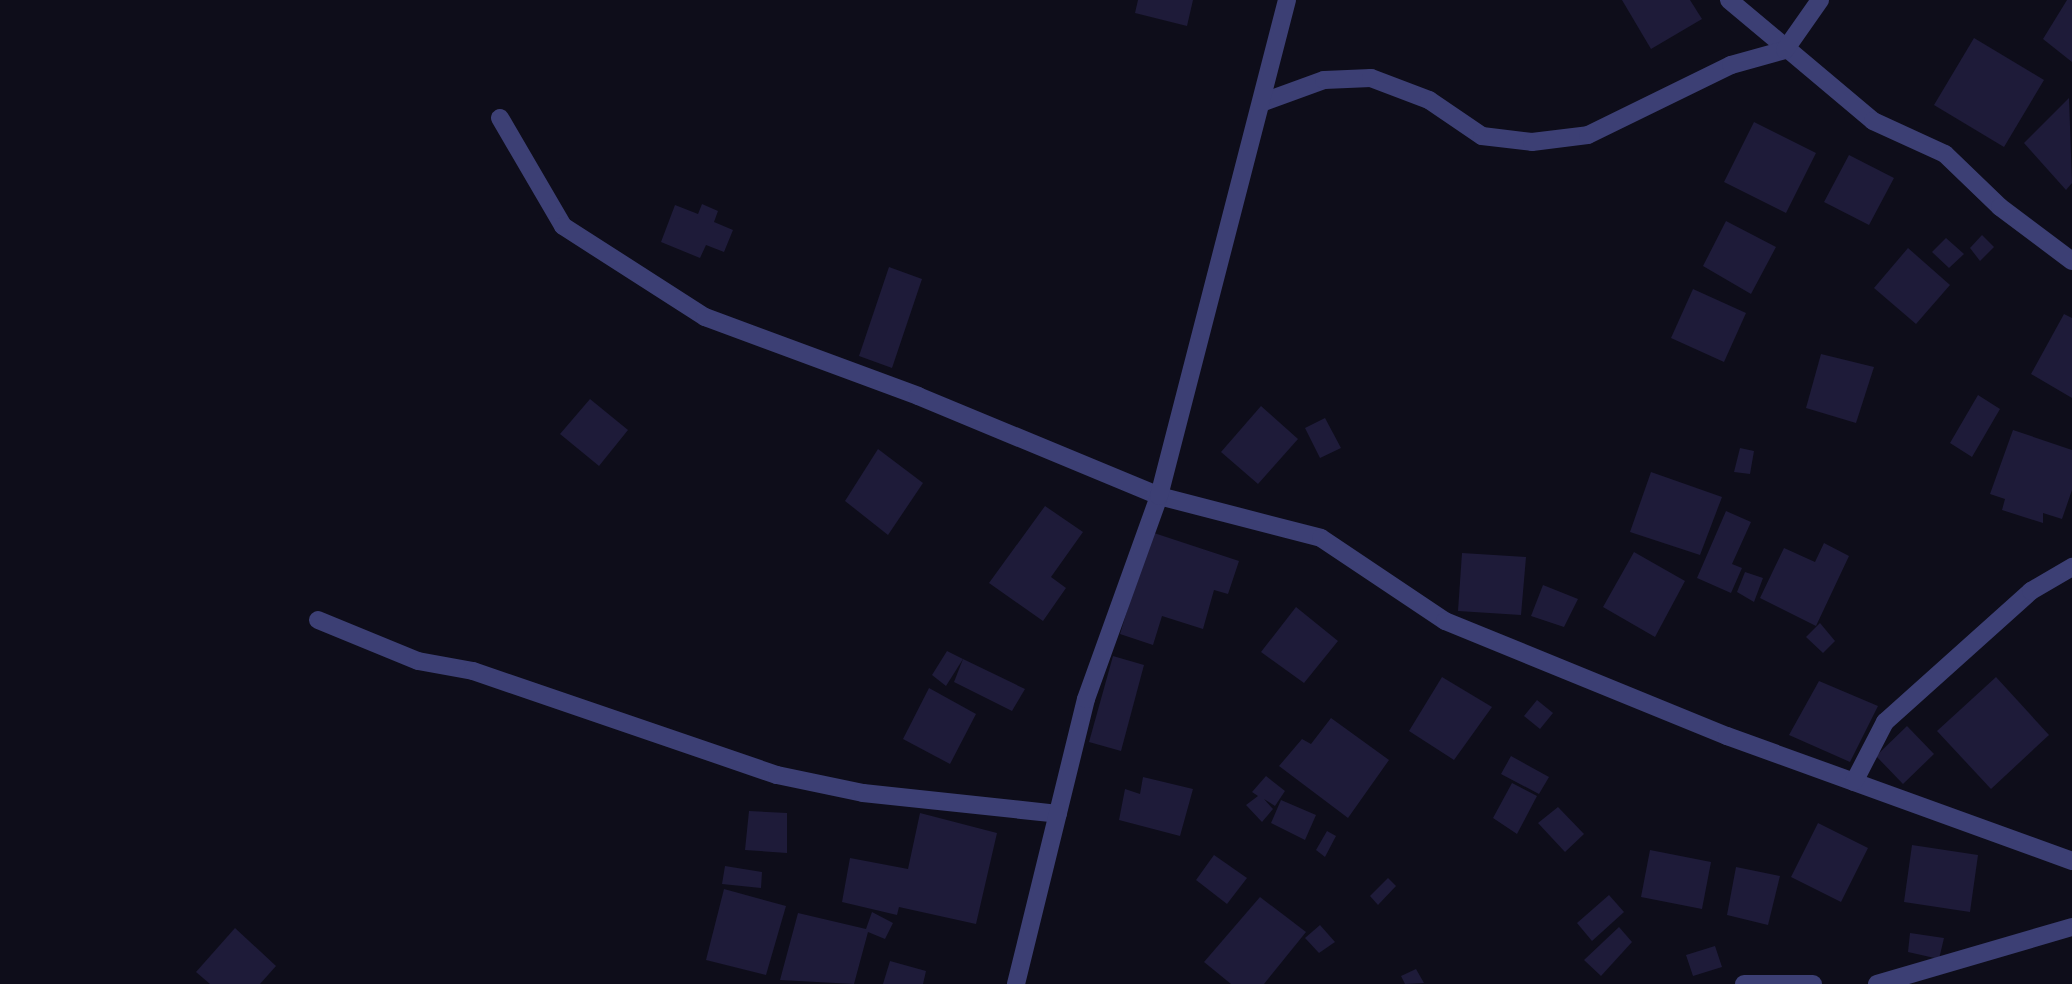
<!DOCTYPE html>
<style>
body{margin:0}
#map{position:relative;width:2072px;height:984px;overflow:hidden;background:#0e0d1a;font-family:Inter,sans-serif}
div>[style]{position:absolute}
.building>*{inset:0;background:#1e1b39}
.minor>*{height:18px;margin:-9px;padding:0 9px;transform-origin:9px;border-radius:9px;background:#3c3f74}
span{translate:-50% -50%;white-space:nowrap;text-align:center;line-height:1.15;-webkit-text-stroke:5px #0e0d1a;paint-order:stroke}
</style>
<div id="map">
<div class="building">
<div style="clip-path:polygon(1138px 0,1193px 0,1187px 26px,1135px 13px)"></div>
<div style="clip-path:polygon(1622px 0,1690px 0,1702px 19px,1651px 49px)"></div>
<div style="clip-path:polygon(2067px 0,2072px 0,2072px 62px,2043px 39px)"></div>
<div style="clip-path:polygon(1974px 38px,2044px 80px,2004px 147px,1934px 105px)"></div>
<div style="clip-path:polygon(2069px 98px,2072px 183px,2066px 190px,2024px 143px)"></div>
<div style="clip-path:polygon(1754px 122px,1816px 153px,1786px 213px,1724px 182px)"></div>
<div style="clip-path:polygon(1849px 155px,1894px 178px,1869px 225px,1824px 202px)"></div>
<div style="clip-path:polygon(702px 204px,718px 211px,714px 222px,733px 230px,724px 252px,706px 245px,700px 258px,661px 242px,675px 205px,698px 214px)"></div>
<div style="clip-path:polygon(1726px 221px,1776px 247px,1751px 294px,1703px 266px)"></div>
<div style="clip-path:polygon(1982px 235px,1994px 247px,1980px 261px,1970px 248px)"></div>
<div style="clip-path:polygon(1946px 238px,1964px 254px,1949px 268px,1932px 252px)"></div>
<div style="clip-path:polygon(1908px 248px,1950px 285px,1916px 324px,1874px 288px)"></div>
<div style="clip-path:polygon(889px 267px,922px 279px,892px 368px,859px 356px)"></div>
<div style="clip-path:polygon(1693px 289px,1746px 313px,1724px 362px,1671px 338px)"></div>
<div style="clip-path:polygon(2064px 314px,2072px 318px,2072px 398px,2031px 374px)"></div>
<div style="clip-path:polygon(1821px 354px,1874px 367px,1856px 423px,1806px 408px)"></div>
<div style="clip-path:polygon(1978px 395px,2000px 409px,1972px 457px,1950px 443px)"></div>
<div style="clip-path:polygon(590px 399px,628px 430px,599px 466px,560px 434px)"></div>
<div style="clip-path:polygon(1261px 406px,1298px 439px,1258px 484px,1221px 452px)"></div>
<div style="clip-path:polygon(1325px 418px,1341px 448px,1320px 458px,1305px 428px)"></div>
<div style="clip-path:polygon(2013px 430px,2072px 450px,2072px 490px,2062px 519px,2043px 513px,2043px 523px,2002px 510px,2005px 499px,1990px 494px)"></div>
<div style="clip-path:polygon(1740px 448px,1754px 451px,1750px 474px,1734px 472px)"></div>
<div style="clip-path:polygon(878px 449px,923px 483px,888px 535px,845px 501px)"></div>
<div style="clip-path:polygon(1651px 472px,1722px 497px,1700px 555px,1630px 532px)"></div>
<div style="clip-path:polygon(1045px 506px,1083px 532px,1051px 577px,1066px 588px,1043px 621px,989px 583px)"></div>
<div style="clip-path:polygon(1726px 511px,1751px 522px,1732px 564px,1742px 568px,1731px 593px,1697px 578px)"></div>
<div style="clip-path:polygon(1151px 532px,1239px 561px,1228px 594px,1214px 590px,1203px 629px,1162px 616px,1153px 645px,1120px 634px)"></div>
<div style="clip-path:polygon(1824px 543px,1849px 556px,1816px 626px,1760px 598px,1784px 548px,1815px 562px)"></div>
<div style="clip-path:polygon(1634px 552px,1685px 581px,1655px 637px,1603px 607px)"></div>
<div style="clip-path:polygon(1462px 553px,1526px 557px,1521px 615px,1458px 611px)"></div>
<div style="clip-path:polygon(1745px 572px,1763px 578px,1754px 602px,1737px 592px)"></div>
<div style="clip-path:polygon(1543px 585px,1578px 599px,1564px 627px,1531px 616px)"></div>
<div style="clip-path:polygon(1296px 607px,1338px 641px,1304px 683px,1261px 652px)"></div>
<div style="clip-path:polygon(1820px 623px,1835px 641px,1823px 653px,1806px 637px)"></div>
<div style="clip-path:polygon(947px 651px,963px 659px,946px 686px,932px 675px)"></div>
<div style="clip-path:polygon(1113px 656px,1144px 665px,1121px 751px,1089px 742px)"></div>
<div style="clip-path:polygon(963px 659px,1025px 689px,1012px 711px,954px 682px)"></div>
<div style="clip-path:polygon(1442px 677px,1492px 707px,1454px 760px,1409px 731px)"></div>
<div style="clip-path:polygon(1996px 677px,2049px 735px,1991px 789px,1937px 731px)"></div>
<div style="clip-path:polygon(1819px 681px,1878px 706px,1850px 762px,1789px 735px)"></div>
<div style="clip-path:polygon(929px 688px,976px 714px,950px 764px,903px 739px)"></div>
<div style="clip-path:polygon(1537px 700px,1553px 713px,1540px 729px,1524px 716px)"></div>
<div style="clip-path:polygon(1331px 718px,1389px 760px,1348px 818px,1279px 766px,1302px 739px,1311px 744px)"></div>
<div style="clip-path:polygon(1907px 726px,1934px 754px,1903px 784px,1876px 756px)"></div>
<div style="clip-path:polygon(1511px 756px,1549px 777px,1539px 794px,1501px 774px)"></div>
<div style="clip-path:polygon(1266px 776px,1285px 791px,1275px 806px,1264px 799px,1273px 809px,1262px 822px,1246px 805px,1258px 796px,1252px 792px)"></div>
<div style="clip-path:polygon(1143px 777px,1193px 789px,1180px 836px,1119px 820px,1125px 789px,1140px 794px)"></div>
<div style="clip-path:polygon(1512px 783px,1537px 796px,1517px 834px,1493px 818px)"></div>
<div style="clip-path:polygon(1281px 800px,1316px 815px,1305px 840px,1271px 823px)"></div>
<div style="clip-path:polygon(1558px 807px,1584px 834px,1565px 852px,1538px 823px)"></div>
<div style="clip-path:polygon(749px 811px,787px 813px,787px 853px,745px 850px)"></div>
<div style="clip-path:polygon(920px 813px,997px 833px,976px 924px,899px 907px,897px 915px,842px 902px,850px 858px,908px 869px)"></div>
<div style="clip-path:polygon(1818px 823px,1868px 848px,1841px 902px,1791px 877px)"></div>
<div style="clip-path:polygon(1327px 831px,1336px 836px,1325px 857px,1316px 850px)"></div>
<div style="clip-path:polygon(1912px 845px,1978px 855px,1970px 912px,1904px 902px)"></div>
<div style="clip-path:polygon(1650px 850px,1711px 862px,1702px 909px,1641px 897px)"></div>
<div style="clip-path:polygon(1214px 855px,1247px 878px,1227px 904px,1196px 880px)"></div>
<div style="clip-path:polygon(725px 866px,762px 872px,761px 888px,722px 884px)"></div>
<div style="clip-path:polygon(1736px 867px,1780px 876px,1768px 925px,1727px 915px)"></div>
<div style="clip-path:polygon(1388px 878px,1396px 886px,1378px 905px,1370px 896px)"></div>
<div style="clip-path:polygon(724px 889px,786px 906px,766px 975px,706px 960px)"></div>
<div style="clip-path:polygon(1609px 895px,1624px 912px,1592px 941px,1577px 923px)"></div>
<div style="clip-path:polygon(1260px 897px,1306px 932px,1264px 984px,1231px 984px,1204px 962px)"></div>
<div style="clip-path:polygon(872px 912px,893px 923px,885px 939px,868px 932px,854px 984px,780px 980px,798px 913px,866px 929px)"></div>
<div style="clip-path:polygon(1320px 925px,1335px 942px,1319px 953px,1305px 938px)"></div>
<div style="clip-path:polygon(1619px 927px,1632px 942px,1601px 976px,1584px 960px)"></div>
<div style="clip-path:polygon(235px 928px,276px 966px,260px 984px,210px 984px,196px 972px)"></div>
<div style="clip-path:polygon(1910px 933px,1944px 938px,1939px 959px,1908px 952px)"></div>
<div style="clip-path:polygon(1715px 946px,1722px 967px,1693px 976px,1686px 955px)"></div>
<div style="clip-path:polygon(890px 961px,926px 971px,923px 984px,883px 984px)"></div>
<div style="clip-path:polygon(1416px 969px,1424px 983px,1405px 984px,1401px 976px)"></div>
</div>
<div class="minor">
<div style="left:1729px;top:0;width:188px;rotate:40deg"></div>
<div style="left:1873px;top:121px;width:79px;rotate:24.6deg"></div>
<div style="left:1945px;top:154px;width:76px;rotate:43.9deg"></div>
<div style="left:2000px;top:207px;width:90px;rotate:36.9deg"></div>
<div style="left:1261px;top:103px;width:67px;rotate:-20.1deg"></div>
<div style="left:1324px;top:80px;width:47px;rotate:-2.4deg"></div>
<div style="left:1371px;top:78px;width:62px;rotate:20.8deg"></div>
<div style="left:1429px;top:100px;width:64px;rotate:34.2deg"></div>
<div style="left:1482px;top:136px;width:50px;rotate:6.8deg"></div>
<div style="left:1532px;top:142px;width:56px;rotate:-7.1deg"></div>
<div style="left:1588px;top:135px;width:159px;rotate:-26.1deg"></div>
<div style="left:1731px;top:65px;width:56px;rotate:-15.5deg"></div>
<div style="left:1785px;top:50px;width:61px;rotate:-55deg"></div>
<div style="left:500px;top:118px;width:125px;rotate:59.7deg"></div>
<div style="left:563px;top:226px;width:169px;rotate:32.7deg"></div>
<div style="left:705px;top:317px;width:227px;rotate:20.3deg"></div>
<div style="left:918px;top:396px;width:261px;rotate:22.5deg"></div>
<div style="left:1159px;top:496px;width:167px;rotate:14.5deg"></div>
<div style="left:1321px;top:538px;width:149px;rotate:33.8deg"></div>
<div style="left:1445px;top:621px;width:305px;rotate:22.2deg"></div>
<div style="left:1727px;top:736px;width:367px;rotate:19.9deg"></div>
<div style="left:318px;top:620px;width:108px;rotate:22.3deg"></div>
<div style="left:418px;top:661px;width:56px;rotate:10.3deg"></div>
<div style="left:473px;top:671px;width:321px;rotate:18.9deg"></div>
<div style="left:777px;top:775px;width:88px;rotate:11.8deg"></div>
<div style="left:863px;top:793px;width:196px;rotate:6.1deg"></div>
<div style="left:1854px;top:782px;width:68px;rotate:-62.7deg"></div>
<div style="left:1885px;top:722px;width:196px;rotate:-41.9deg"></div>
<div style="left:2031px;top:591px;width:48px;rotate:-30.3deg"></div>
<div style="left:1016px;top:984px;width:293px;rotate:-76.2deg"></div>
<div style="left:1086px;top:699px;width:216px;rotate:-70.2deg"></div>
<div style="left:1159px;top:496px;width:512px;rotate:-75.53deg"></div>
<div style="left:1744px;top:984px;width:69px"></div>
<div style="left:1877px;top:984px;width:203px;rotate:-16.3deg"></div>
</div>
</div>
